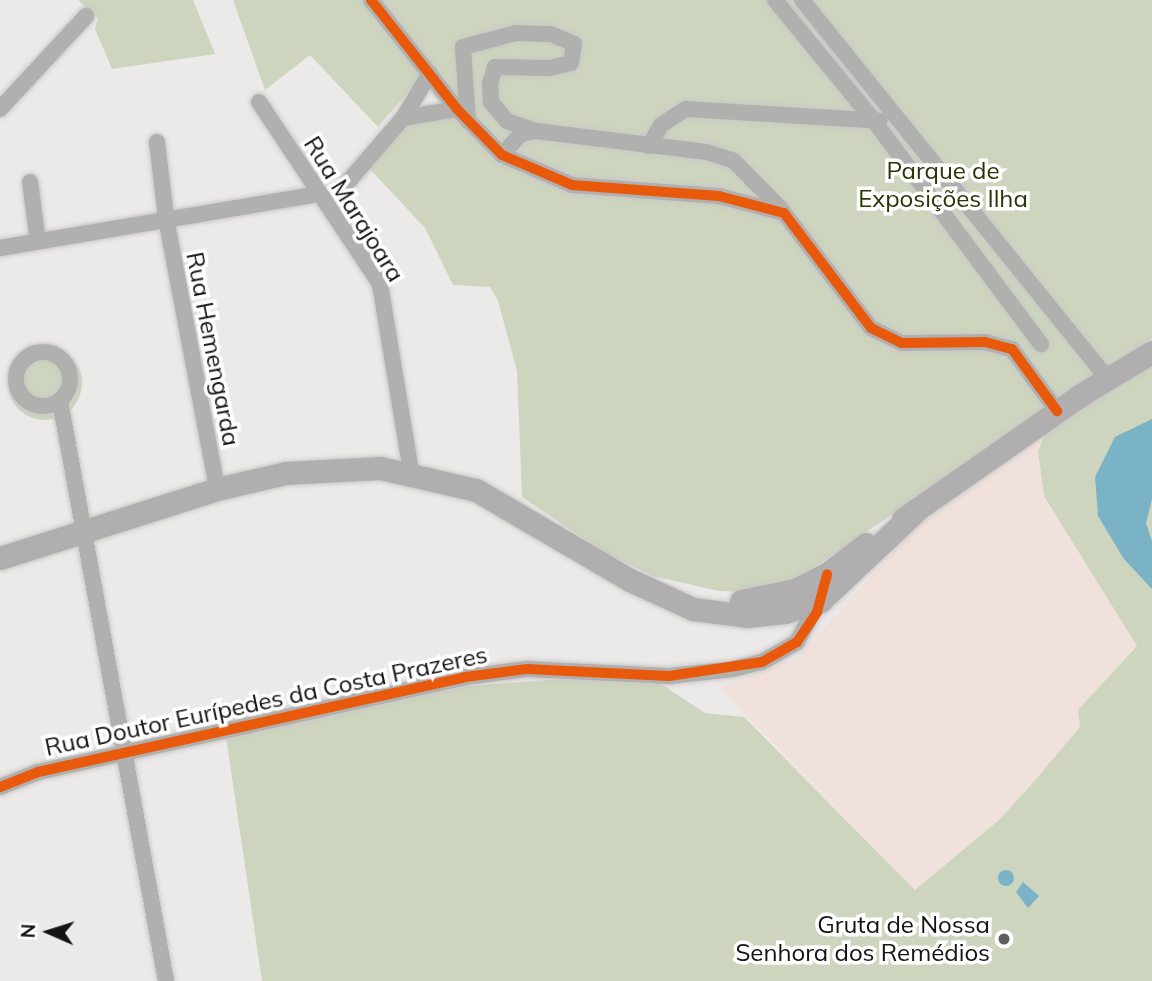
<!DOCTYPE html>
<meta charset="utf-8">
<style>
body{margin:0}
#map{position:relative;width:1152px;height:981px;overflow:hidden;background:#eceae9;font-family:Mulish,sans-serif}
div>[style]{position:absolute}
.industrial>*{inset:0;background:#f0e1dd}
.green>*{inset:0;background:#cdd5be}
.round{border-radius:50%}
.water>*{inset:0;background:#7bb3c6}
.roads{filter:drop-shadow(0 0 2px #c9c8c7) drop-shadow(0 0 2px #c9c8c7)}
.minor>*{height:16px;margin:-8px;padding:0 8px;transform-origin:8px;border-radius:8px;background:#b0b0af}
.minor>.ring{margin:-8px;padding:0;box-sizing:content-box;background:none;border:16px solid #b0b0af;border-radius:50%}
.secondary>*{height:23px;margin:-11.5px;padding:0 11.5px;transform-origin:11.5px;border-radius:11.5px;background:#b0aeae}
.cycleway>*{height:10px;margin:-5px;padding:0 5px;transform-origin:5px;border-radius:5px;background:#e8590c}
.dots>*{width:19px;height:19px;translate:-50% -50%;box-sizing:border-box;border:4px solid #fff;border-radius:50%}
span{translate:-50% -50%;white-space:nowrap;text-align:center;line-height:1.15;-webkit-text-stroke:7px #fff;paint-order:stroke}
.park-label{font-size:24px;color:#283504}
.street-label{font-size:24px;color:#141312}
.poi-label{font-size:24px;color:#141312}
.right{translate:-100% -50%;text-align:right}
.north{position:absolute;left:14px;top:897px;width:70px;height:70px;-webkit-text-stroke:5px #fff;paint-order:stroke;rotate:273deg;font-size:19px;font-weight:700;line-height:28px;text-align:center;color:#141312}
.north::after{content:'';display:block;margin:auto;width:24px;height:32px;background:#141312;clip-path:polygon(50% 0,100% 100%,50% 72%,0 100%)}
</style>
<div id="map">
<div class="industrial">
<div style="clip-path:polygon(1045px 435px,1038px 451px,1044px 496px,1137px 645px,1079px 710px,1081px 727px,1031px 785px,999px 820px,915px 890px,719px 688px,796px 659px,915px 528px)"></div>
</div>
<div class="green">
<div style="clip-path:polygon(78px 0,193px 0,215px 54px,112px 69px,95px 29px,98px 18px)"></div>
<div style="clip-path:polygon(233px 0,1152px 0,1152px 338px,794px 581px,744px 592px,719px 591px,653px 576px,602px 551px,522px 497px,517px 371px,498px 301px,490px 287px,453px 285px,425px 228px,369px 168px,405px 121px,452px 118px,420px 78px,378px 127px,310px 55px,265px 90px)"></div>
<div class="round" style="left:8px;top:346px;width:74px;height:74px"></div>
<div style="clip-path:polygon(1152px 366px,1152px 981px,262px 981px,226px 737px,466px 686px,561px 679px,661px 684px,705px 713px,744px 717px,915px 890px,999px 820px,1031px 785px,1080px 727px,1078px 710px,1137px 646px,1044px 496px,1038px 451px,1045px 435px,1072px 415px)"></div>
</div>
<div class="water">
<div style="clip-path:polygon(1152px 419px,1152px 499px,1146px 523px,1152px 541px,1152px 589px,1124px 559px,1098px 516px,1095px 477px,1115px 437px)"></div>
<div class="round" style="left:998px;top:870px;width:16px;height:16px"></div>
<div style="clip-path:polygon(1023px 882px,1039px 896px,1028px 908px,1016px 892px)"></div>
</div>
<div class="roads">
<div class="minor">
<div style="left:371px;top:0;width:139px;rotate:51.7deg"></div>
<div style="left:457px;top:109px;width:64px;rotate:45.6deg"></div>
<div style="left:502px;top:155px;width:76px;rotate:23.2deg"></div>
<div style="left:572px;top:185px;width:147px;rotate:4.3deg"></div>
<div style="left:719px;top:196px;width:67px;rotate:14.7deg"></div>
<div style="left:784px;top:213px;width:144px;rotate:52.9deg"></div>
<div style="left:871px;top:328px;width:34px;rotate:26deg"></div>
<div style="left:902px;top:343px;width:83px;rotate:-0.7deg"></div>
<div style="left:985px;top:342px;width:28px;rotate:15deg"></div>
<div style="left:1012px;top:349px;width:77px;rotate:54deg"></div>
<div style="left:775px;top:0;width:156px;rotate:50.7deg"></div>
<div style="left:874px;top:121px;width:279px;rotate:53.2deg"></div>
<div style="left:802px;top:0;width:486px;rotate:51.1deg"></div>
<div style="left:259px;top:102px;width:219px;rotate:56.4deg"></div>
<div style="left:380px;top:284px;width:191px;rotate:80.6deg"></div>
<div style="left:0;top:109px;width:127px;rotate:-47.2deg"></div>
<div style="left:403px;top:118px;width:55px;rotate:-9.5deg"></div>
<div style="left:468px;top:121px;width:74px;rotate:-93.9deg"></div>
<div style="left:463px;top:47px;width:55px;rotate:-14.8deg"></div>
<div style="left:516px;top:33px;width:35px;rotate:2deg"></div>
<div style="left:551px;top:34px;width:25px;rotate:23deg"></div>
<div style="left:574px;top:44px;width:19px;rotate:99deg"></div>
<div style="left:571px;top:63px;width:23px;rotate:167deg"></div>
<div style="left:549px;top:68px;width:54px;rotate:-178.9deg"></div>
<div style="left:495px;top:67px;width:17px;rotate:107deg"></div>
<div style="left:490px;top:83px;width:19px;rotate:87deg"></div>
<div style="left:491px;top:102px;width:25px;rotate:50deg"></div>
<div style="left:507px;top:121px;width:31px;rotate:19deg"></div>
<div style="left:157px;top:142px;width:77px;rotate:83.2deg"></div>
<div style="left:166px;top:218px;width:276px;rotate:79.3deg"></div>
<div style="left:649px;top:146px;width:24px;rotate:-60deg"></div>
<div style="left:661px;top:125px;width:30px;rotate:-33deg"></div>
<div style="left:686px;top:109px;width:194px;rotate:3.5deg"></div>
<div style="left:502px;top:155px;width:28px;rotate:-48deg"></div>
<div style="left:521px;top:134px;width:15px;rotate:-11deg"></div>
<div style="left:536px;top:131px;width:172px;rotate:7deg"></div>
<div style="left:707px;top:152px;width:28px;rotate:18deg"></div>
<div style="left:734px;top:161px;width:67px;rotate:45.6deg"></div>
<div style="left:30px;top:182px;width:60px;rotate:82.3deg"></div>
<div style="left:328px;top:205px;width:115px;rotate:-49.2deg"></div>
<div style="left:403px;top:118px;width:52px;rotate:-59deg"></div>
<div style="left:0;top:248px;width:324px;rotate:-9.6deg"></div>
<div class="ring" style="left:16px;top:352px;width:38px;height:38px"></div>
<div style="left:60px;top:401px;width:590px;rotate:79.64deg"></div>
<div style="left:0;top:787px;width:41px;rotate:-21.5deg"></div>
<div style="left:38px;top:772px;width:437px;rotate:-12.5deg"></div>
<div style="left:465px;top:677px;width:63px;rotate:-7.4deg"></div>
<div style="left:527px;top:669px;width:142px;rotate:2.8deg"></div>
<div style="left:669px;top:676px;width:64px;rotate:-6.2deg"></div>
<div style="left:733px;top:669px;width:30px;rotate:-14deg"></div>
<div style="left:762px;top:662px;width:40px;rotate:-29.7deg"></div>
<div style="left:797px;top:642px;width:51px;rotate:-61.9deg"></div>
</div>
<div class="secondary">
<div style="left:903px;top:519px;width:215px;rotate:-34.9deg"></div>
<div style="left:1079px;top:396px;width:85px;rotate:-31.1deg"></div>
<div style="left:0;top:558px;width:228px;rotate:-17.6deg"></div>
<div style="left:217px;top:489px;width:71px;rotate:-13.1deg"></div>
<div style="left:286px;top:473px;width:94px;rotate:-3deg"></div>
<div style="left:380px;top:468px;width:98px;rotate:12.9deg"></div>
<div style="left:476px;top:490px;width:178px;rotate:30.3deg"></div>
<div style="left:630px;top:580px;width:69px;rotate:24.7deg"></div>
<div style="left:693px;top:609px;width:54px;rotate:7.4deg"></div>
<div style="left:747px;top:616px;width:38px;rotate:-6deg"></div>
<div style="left:785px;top:612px;width:37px;rotate:-17deg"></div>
<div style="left:820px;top:601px;width:132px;rotate:-43.2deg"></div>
<div style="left:741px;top:601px;width:55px;rotate:-11.5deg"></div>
<div style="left:795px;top:590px;width:36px;rotate:-27deg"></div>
<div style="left:827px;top:574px;width:49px;rotate:-37.6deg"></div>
</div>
</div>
<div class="cycleway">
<div style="left:371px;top:0;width:139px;rotate:51.7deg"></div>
<div style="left:457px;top:109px;width:64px;rotate:45.6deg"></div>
<div style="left:502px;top:155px;width:76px;rotate:23.2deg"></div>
<div style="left:572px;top:185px;width:147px;rotate:4.3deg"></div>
<div style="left:719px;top:196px;width:67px;rotate:14.7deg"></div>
<div style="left:784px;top:213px;width:144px;rotate:52.9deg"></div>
<div style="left:871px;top:328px;width:34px;rotate:26deg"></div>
<div style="left:902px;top:343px;width:83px;rotate:-0.7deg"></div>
<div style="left:985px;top:342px;width:28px;rotate:15deg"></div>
<div style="left:1012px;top:349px;width:77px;rotate:54deg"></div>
<div style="left:0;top:787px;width:41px;rotate:-21.5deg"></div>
<div style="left:38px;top:772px;width:437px;rotate:-12.5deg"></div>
<div style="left:465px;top:677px;width:63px;rotate:-7.4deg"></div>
<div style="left:527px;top:669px;width:142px;rotate:2.8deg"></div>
<div style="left:669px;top:676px;width:94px;rotate:-8.6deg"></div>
<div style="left:762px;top:662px;width:40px;rotate:-29.7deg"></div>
<div style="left:797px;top:642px;width:36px;rotate:-56deg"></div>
<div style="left:817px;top:612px;width:39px;rotate:-75deg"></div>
</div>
<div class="dots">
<div style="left:1004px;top:939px;background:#605e5d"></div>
</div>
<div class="park-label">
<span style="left:943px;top:185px">Parque de<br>Exposições Ilha</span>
</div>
<div class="street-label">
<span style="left:354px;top:209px;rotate:58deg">Rua Marajoara</span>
<span style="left:213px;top:349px;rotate:79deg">Rua Hemengarda</span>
<span style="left:266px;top:701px;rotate:-12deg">Rua Doutor Eurípedes da Costa Prazeres</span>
</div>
<div class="poi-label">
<span class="right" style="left:990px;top:939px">Gruta de Nossa<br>Senhora dos Remédios</span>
</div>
<div class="north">N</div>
</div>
